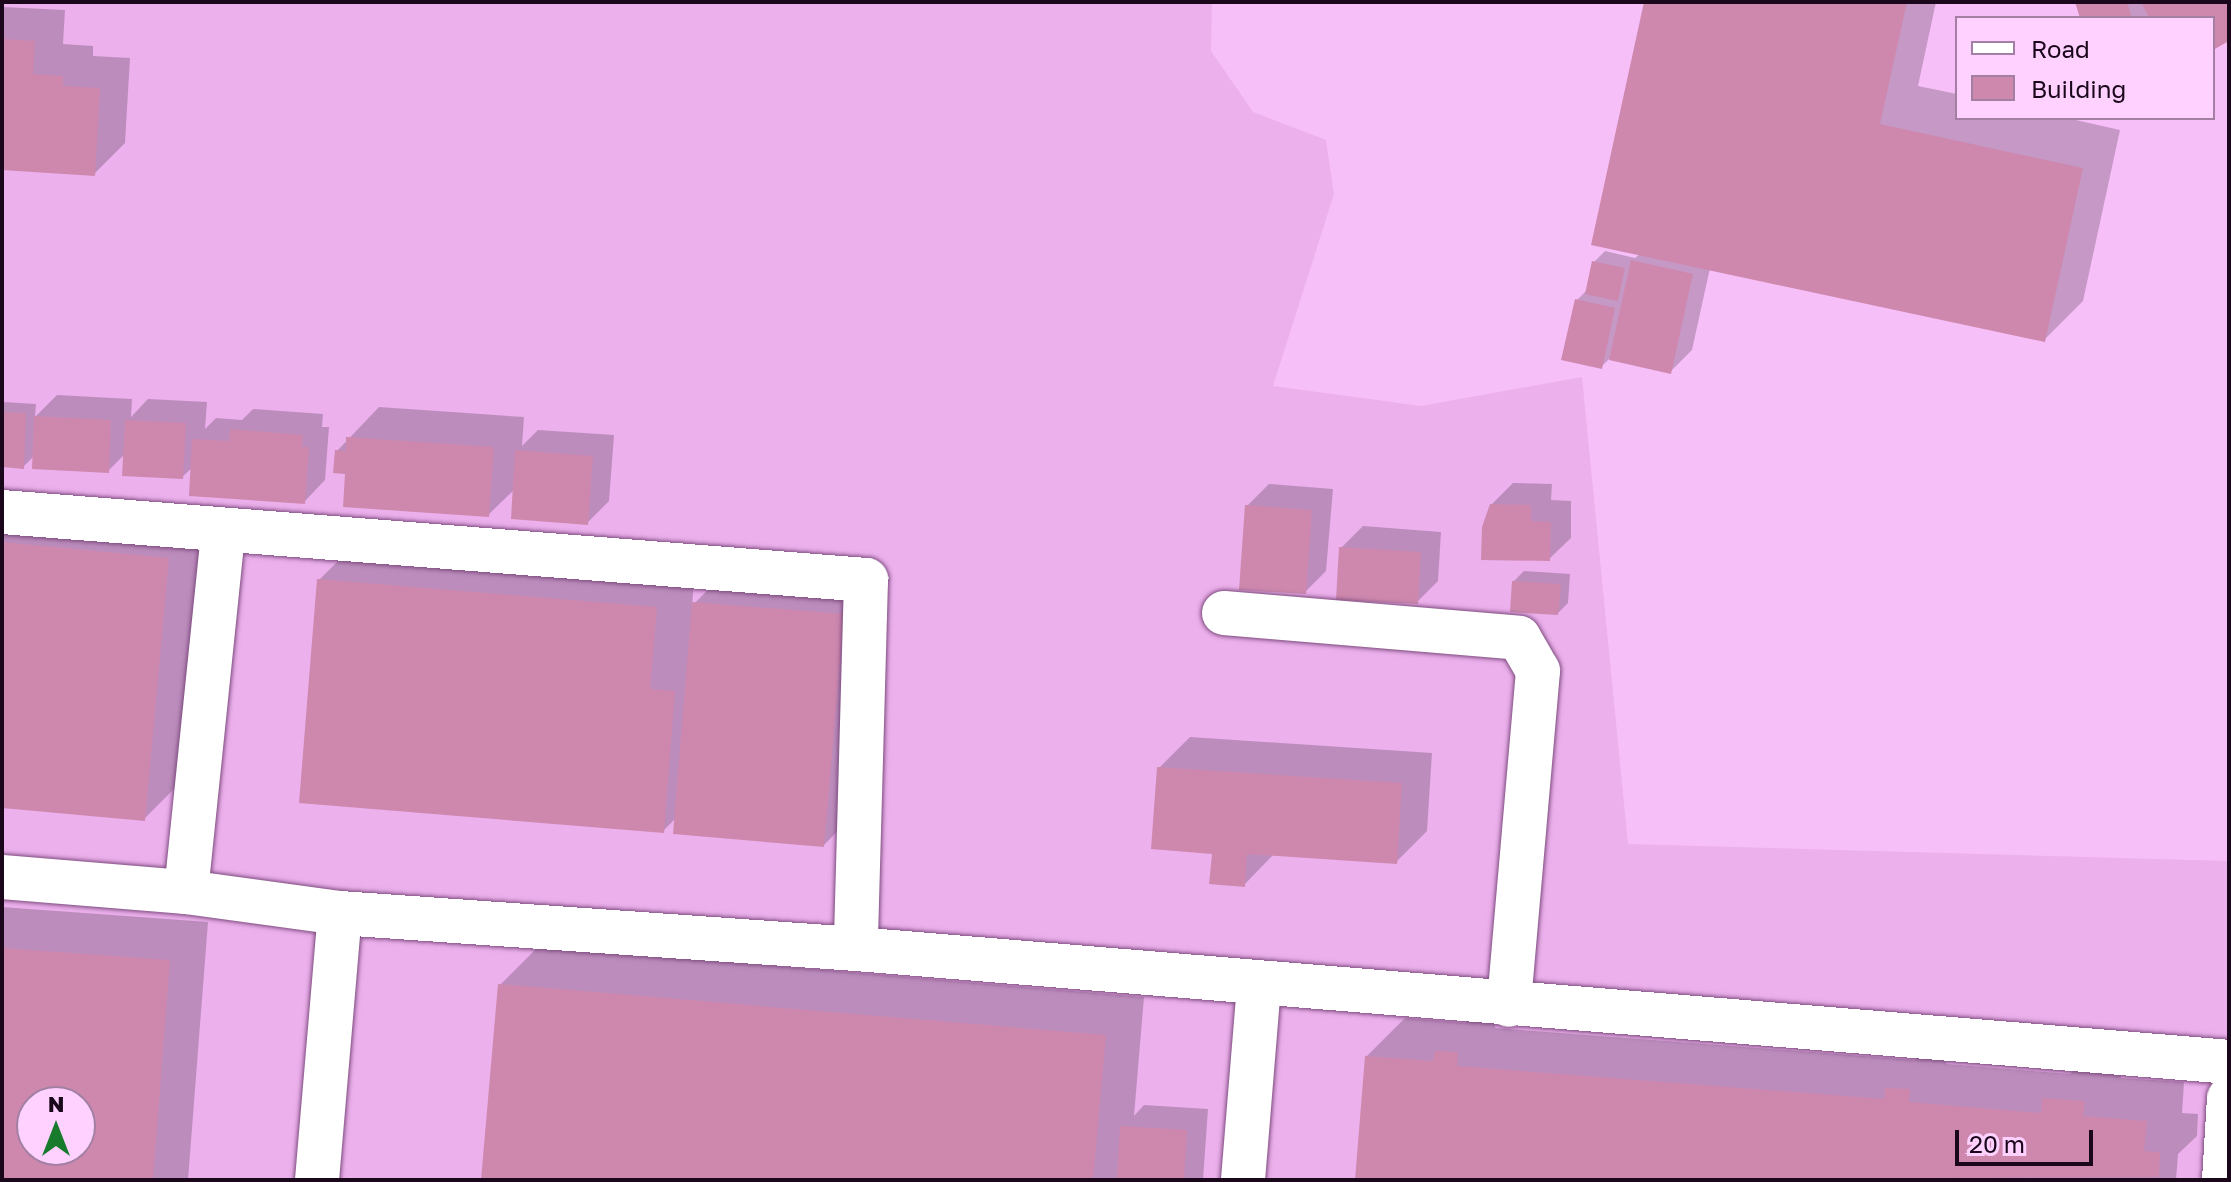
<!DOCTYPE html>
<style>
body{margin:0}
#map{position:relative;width:2231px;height:1182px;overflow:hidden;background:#f7bff8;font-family:"Golos Text",sans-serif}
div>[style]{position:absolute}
.built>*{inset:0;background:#ecb0ed}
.shadow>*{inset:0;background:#0003}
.building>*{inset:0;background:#ce88ae}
.roads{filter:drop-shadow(0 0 2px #7e4c7f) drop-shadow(0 0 2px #7e4c7f)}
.minor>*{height:44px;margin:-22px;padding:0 22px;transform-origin:22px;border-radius:22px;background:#fff}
span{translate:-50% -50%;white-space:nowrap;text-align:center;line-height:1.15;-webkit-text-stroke:7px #fed1fe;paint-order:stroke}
.frame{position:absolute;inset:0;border:4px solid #1a071b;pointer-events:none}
.legend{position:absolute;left:1955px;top:16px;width:260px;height:104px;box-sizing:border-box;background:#fed1fe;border:2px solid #a380a3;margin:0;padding:10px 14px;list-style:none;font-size:24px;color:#1a071b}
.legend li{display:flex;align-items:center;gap:16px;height:40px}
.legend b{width:40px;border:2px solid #a380a3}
.north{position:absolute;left:16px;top:1086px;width:80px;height:80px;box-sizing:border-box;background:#fed1fe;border:2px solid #a380a3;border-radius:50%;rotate:0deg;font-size:22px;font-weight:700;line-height:32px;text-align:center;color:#1a071b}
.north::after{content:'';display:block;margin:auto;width:28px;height:36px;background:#177a2c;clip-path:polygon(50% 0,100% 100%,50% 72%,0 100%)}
.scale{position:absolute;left:1955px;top:1130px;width:138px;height:36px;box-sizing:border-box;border:4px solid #1a071b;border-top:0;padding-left:10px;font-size:24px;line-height:28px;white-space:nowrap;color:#1a071b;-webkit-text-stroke:6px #fed1fe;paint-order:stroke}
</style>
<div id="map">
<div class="built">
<div style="clip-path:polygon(evenodd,2px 2px,1212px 2px,1211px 51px,1253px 112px,1326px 140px,1334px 194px,1273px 386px,1421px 406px,1582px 377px,1628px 844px,2229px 861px,2229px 1180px,2px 1180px,2px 2px,32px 1102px,80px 1102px,80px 1150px,32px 1150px,32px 1102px)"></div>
</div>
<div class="shadow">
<div style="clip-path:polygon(1646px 2px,1936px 2px,1918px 86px,1957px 94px,1957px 118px,2067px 118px,2120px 130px,2083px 301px,2044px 340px,1710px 268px,1692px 350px,1671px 371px,1610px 358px,1601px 367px,1577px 300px,1588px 289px,1594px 262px,1605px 251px,1635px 258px,1641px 253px)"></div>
<div style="clip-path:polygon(2077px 2px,2229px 2px,2229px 39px,2213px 47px,2213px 18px,2082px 18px)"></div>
<div style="clip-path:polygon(2px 7px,65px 10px,63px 44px,93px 46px,93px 56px,130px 58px,125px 143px,94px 174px,2px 168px)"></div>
<div style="clip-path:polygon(2px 387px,3px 402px,36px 404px,35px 417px,57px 395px,132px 399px,131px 417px,148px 399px,207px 402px,205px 429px,216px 418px,242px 420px,253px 409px,323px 414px,322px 427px,329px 427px,325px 480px,304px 502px,193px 467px,182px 477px,125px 454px,108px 471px,34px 456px,23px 467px,2px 465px)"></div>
<div style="clip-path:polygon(379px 407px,524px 417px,522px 446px,538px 430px,614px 435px,609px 501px,587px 523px,515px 489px,488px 515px,347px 472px,337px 451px)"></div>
<div style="clip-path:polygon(1513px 483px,1552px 484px,1551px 500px,1571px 501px,1571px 538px,1549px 559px,1491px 505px)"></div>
<div style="clip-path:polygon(1269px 484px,1333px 489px,1326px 571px,1305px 592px,1247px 506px)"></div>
<div style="clip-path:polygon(2px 501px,207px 519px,183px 780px,144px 819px,2px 806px)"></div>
<div style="clip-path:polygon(1363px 526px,1441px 532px,1438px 581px,1417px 602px,1341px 548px)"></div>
<div style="clip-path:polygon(358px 541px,695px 569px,692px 606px,733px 564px,882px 576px,862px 806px,824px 845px,676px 818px,663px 831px,319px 580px)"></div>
<div style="clip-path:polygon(1524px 571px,1570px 574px,1568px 603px,1558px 613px,1514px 581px)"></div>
<div style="clip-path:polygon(1190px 737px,1432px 753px,1427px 831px,1396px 862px,1274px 854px,1244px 885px,1214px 852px,1159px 768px)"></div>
<div style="clip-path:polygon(evenodd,2px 907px,208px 922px,188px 1180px,2px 1180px,2px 907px,32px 1102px,80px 1102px,80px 1150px,32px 1150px,32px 1102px)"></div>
<div style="clip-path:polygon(539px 946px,1144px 997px,1134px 1116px,1144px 1105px,1208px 1109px,1203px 1180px,483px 1180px,500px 985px)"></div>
<div style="clip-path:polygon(1475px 1013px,1496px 1014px,1495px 1028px,1915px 1060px,1925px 1050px,1948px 1051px,1946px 1064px,2070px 1074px,2083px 1060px,2123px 1063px,2121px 1078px,2184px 1082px,2182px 1113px,2198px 1114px,2197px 1136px,2178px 1154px,2176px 1180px,1357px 1180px,1366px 1057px,1405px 1018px,1465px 1023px)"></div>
</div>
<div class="building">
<div style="clip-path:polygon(1644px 2px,1907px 2px,1880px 124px,2083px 168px,2045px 342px,1591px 245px)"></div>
<div style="clip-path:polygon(2075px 2px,2127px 2px,2132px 18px,2080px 18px)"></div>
<div style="clip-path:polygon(2141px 2px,2228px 2px,2229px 41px,2213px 50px,2213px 18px,2149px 18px)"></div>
<div style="clip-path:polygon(2px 39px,35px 41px,33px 74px,63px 76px,63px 86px,100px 88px,95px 176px,2px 170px)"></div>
<div style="clip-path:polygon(1631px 260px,1693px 274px,1671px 374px,1609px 360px)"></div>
<div style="clip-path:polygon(1592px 261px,1625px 268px,1618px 301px,1585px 294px)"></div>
<div style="clip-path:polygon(1575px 299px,1615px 308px,1602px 369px,1561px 360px)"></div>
<div style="clip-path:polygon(2px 412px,26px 413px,24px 469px,2px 467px)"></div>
<div style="clip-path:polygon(34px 416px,111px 420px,109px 473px,32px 469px)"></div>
<div style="clip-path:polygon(125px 420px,186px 423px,183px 479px,122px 476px)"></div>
<div style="clip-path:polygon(230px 429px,303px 435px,302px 447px,309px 447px,305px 504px,189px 496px,192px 439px,229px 441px)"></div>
<div style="clip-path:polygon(346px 437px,494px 447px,489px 517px,343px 507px,345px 474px,333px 473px,335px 450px,346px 451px)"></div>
<div style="clip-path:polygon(515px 450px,593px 456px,588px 525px,511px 519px)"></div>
<div style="clip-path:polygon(1490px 504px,1531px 505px,1531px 521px,1551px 522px,1550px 561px,1481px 560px,1482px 527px)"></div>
<div style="clip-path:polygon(1245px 505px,1312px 510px,1306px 594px,1239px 590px)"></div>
<div style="clip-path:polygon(2px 542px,169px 558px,145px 821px,2px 808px)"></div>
<div style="clip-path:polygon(1339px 547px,1421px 552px,1418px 604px,1336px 600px)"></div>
<div style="clip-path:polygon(317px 579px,657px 607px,650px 689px,675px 691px,664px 833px,299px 803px)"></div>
<div style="clip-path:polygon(1512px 581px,1561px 584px,1558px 615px,1510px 612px)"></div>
<div style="clip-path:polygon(692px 602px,844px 614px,824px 847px,673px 834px)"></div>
<div style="clip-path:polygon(1157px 767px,1402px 783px,1397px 864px,1247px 854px,1245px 887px,1209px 884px,1212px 854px,1151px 849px)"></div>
<div style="clip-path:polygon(evenodd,2px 948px,170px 960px,153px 1180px,2px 1180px,2px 948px,32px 1102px,80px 1102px,80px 1150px,32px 1150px,32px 1102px)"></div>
<div style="clip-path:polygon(498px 984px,1106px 1035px,1093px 1180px,481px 1180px)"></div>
<div style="clip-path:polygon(1435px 1051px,1458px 1052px,1457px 1066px,1884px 1099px,1885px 1088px,1910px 1089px,1909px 1102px,2041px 1113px,2042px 1098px,2085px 1101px,2083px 1116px,2147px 1121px,2144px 1151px,2160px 1152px,2159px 1177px,1355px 1180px,1365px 1056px,1433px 1061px)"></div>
<div style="clip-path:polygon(1120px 1126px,1187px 1130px,1184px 1180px,1117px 1180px)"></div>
</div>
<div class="roads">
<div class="minor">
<div style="left:2px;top:512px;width:867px;rotate:4.5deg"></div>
<div style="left:866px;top:580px;width:369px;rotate:91.6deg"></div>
<div style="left:1224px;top:613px;width:296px;rotate:4.8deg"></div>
<div style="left:1519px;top:638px;width:38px;rotate:60deg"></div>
<div style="left:1538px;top:671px;width:335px;rotate:95deg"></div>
<div style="left:2px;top:877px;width:185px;rotate:4.7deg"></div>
<div style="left:186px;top:892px;width:155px;rotate:7.8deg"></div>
<div style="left:340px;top:913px;width:517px;rotate:3.99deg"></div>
<div style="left:856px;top:949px;width:1378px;rotate:4.7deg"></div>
<div style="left:186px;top:892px;width:362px;rotate:-84.1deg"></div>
<div style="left:317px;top:1180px;width:268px;rotate:-85.1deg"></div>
<div style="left:1243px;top:1180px;width:195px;rotate:-85.3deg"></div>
<div style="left:2224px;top:1180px;width:82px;rotate:-86.5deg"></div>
</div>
</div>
<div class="frame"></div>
<ul class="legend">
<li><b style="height:10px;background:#fff"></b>Road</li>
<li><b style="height:22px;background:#ce88ae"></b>Building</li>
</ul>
<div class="north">N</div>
<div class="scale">20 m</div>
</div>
